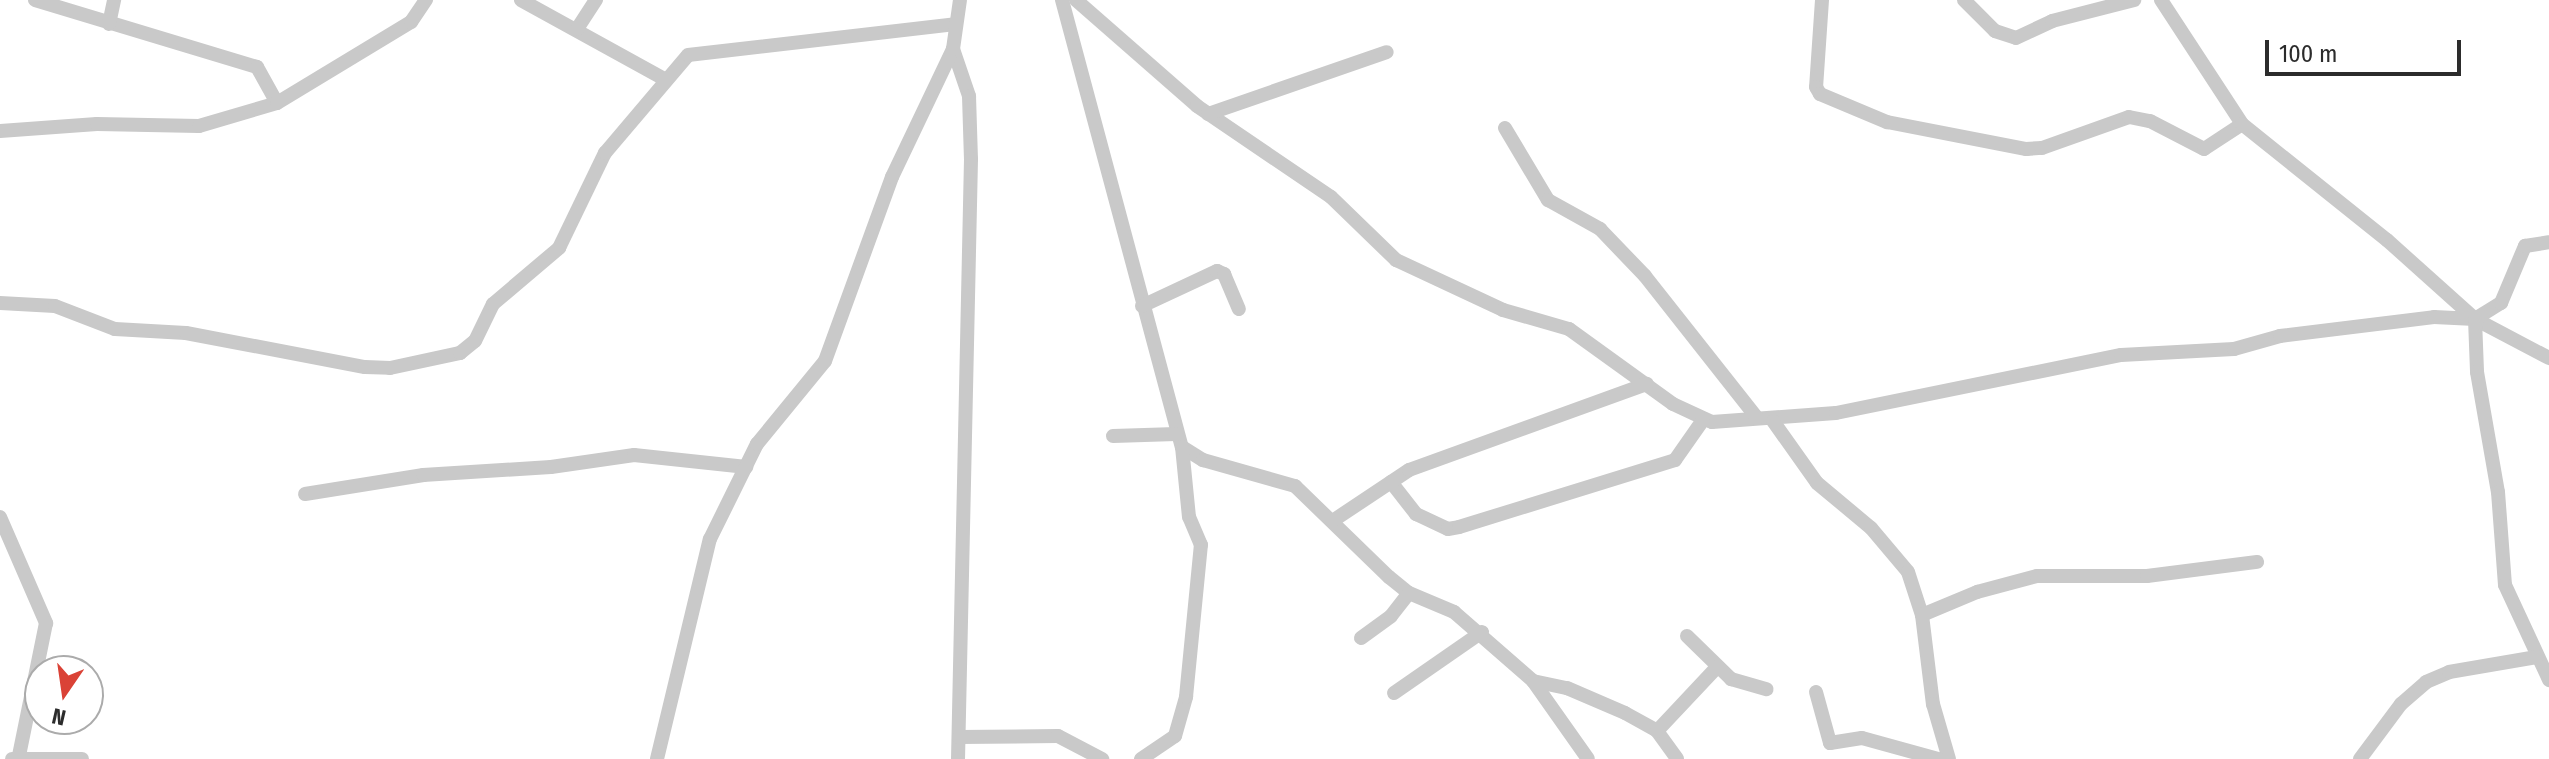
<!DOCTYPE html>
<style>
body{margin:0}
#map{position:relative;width:2549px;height:759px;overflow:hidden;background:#fff;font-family:"Fira Sans Condensed",sans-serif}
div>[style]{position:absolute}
.street>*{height:14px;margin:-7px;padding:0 7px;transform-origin:7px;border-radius:7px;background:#c9c9c9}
span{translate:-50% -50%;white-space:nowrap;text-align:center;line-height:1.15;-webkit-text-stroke:8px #fff;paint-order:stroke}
.north{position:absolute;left:24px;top:655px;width:80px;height:80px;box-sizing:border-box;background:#fff;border:2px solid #ababab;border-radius:50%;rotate:193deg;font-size:22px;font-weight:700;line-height:32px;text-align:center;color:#2c2c2c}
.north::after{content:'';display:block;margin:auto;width:28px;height:36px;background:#da4236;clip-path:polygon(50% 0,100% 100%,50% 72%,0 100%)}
.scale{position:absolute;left:2265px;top:40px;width:196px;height:36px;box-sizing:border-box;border:4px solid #2c2c2c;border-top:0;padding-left:10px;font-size:24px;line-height:28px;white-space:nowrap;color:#2c2c2c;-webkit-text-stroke:6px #fff;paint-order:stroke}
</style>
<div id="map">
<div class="street">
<div style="left:35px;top:0;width:232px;rotate:16.8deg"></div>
<div style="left:257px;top:67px;width:41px;rotate:60.9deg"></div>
<div style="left:521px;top:0;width:166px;rotate:28.9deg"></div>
<div style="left:1062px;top:0;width:463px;rotate:75deg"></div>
<div style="left:1182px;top:447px;width:25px;rotate:32deg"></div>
<div style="left:1203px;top:460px;width:96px;rotate:15.8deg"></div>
<div style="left:1295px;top:486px;width:131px;rotate:44.1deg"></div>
<div style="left:1389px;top:577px;width:26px;rotate:39deg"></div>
<div style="left:1409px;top:593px;width:49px;rotate:22.9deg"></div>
<div style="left:1454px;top:612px;width:105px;rotate:41.1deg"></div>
<div style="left:1533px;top:681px;width:35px;rotate:12deg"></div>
<div style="left:1567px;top:688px;width:63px;rotate:23.3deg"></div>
<div style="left:1625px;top:713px;width:37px;rotate:29deg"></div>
<div style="left:1657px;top:731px;width:34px;rotate:54deg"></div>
<div style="left:1076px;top:0;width:161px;rotate:41.2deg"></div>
<div style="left:1197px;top:106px;width:162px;rotate:34.2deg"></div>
<div style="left:1331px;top:197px;width:91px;rotate:44.1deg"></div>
<div style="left:1396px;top:260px;width:118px;rotate:25deg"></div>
<div style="left:1503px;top:310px;width:69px;rotate:16.1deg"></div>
<div style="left:1569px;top:329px;width:128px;rotate:35.8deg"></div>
<div style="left:1673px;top:404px;width:43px;rotate:24.8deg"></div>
<div style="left:1712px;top:422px;width:124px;rotate:-4.2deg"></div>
<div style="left:1836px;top:413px;width:291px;rotate:-11.5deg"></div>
<div style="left:2121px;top:355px;width:113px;rotate:-3deg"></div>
<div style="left:2234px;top:349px;width:48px;rotate:-15.8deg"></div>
<div style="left:2280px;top:336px;width:155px;rotate:-7deg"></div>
<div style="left:2434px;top:317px;width:41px;rotate:2.8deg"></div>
<div style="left:2475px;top:319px;width:84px;rotate:27.8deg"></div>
<div style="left:1822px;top:0;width:87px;rotate:93.9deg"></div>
<div style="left:1816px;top:87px;width:8px;rotate:60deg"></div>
<div style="left:1820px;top:94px;width:73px;rotate:22.7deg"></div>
<div style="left:1887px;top:122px;width:142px;rotate:11deg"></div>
<div style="left:2026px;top:149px;width:16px;rotate:-4deg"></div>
<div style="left:2042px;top:148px;width:92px;rotate:-19.6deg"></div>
<div style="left:2129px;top:117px;width:21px;rotate:11deg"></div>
<div style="left:2150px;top:121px;width:61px;rotate:27.4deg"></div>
<div style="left:2204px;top:149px;width:45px;rotate:-33.3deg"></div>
<div style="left:1964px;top:0;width:44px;rotate:45deg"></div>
<div style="left:1995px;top:31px;width:22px;rotate:18deg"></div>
<div style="left:2016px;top:38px;width:40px;rotate:-25deg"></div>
<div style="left:2052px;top:21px;width:85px;rotate:-14.4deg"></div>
<div style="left:2161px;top:0;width:148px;rotate:56.8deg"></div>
<div style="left:2242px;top:124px;width:186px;rotate:38.7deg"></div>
<div style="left:2387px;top:240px;width:118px;rotate:41.9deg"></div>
<div style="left:2475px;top:319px;width:53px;rotate:87.8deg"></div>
<div style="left:2477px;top:372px;width:122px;rotate:80.1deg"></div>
<div style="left:2498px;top:492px;width:93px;rotate:85.7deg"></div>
<div style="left:2505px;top:585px;width:105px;rotate:65.1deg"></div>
<div style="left:109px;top:24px;width:25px;rotate:-78deg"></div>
<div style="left:577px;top:29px;width:35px;rotate:-57deg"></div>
<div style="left:953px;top:49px;width:50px;rotate:71.2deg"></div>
<div style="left:969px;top:96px;width:63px;rotate:88.2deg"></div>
<div style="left:971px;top:159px;width:600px;rotate:91.24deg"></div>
<div style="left:1208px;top:114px;width:189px;rotate:-19.1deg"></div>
<div style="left:1505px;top:128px;width:84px;rotate:59.2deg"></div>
<div style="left:1548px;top:200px;width:60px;rotate:29.1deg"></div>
<div style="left:1600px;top:229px;width:65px;rotate:46.2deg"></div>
<div style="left:1645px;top:276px;width:181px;rotate:51.7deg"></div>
<div style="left:0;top:131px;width:97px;rotate:-4.1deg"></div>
<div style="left:97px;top:124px;width:102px;rotate:1.1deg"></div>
<div style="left:199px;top:126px;width:81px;rotate:-16.4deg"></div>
<div style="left:277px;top:103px;width:157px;rotate:-31.2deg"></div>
<div style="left:411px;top:22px;width:27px;rotate:-56deg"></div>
<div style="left:0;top:303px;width:55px;rotate:3.1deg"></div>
<div style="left:55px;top:306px;width:64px;rotate:21deg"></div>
<div style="left:115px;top:329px;width:71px;rotate:3.2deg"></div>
<div style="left:186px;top:333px;width:182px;rotate:10.8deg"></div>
<div style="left:365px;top:367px;width:25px;rotate:2deg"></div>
<div style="left:390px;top:368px;width:72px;rotate:-12.1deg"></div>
<div style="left:460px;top:353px;width:19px;rotate:-39deg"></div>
<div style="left:475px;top:341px;width:41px;rotate:-64.1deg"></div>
<div style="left:493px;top:304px;width:87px;rotate:-40.3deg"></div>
<div style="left:559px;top:248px;width:106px;rotate:-64.2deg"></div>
<div style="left:605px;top:153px;width:128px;rotate:-49.7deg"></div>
<div style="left:688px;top:55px;width:269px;rotate:-6.6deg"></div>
<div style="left:1142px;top:306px;width:83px;rotate:-25deg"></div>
<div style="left:1217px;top:271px;width:8px;rotate:23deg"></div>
<div style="left:1224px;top:274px;width:38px;rotate:67deg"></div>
<div style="left:2475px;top:319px;width:31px;rotate:-32deg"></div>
<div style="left:2501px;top:303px;width:62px;rotate:-67.2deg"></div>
<div style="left:2525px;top:246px;width:24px;rotate:-9deg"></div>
<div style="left:1773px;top:421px;width:76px;rotate:54.6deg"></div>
<div style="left:1817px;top:483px;width:70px;rotate:39.8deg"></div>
<div style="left:1871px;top:528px;width:57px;rotate:49.9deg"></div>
<div style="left:1908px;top:572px;width:45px;rotate:72deg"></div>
<div style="left:1922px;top:615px;width:90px;rotate:83deg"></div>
<div style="left:1933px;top:704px;width:57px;rotate:73.8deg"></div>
<div style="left:1113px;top:436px;width:63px;rotate:-1.8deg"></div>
<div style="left:1391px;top:482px;width:41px;rotate:52deg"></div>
<div style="left:1416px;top:514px;width:35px;rotate:25deg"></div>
<div style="left:1448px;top:529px;width:11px;rotate:-10deg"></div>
<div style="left:1459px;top:527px;width:226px;rotate:-17.2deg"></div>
<div style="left:1675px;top:460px;width:49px;rotate:-55deg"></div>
<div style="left:305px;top:494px;width:120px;rotate:-9.1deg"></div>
<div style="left:423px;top:475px;width:128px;rotate:-3.6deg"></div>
<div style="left:551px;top:467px;width:84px;rotate:-8.2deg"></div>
<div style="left:634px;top:455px;width:113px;rotate:6.1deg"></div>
<div style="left:0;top:517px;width:116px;rotate:66.5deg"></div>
<div style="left:46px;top:623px;width:136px;rotate:101.5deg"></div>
<div style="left:1334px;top:520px;width:90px;rotate:-33.7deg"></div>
<div style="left:1409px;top:470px;width:253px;rotate:-19.9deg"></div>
<div style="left:1922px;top:615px;width:60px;rotate:-22.7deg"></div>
<div style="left:1977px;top:592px;width:62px;rotate:-14.9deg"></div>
<div style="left:2037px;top:576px;width:110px"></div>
<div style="left:2147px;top:576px;width:111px;rotate:-7.3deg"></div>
<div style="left:1687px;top:636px;width:62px;rotate:44.3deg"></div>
<div style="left:1731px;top:679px;width:37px;rotate:16deg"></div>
<div style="left:1361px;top:638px;width:37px;rotate:-36deg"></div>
<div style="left:1391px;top:616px;width:29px;rotate:-52deg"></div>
<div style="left:1533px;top:681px;width:95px;rotate:54.8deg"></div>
<div style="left:1816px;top:692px;width:53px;rotate:74.6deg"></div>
<div style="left:1830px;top:743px;width:32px;rotate:-9deg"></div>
<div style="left:1862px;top:738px;width:79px;rotate:15.4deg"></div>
<div style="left:1394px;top:693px;width:107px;rotate:-34.7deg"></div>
<div style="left:1657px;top:731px;width:88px;rotate:-46.8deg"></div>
<div style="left:959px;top:737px;width:99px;rotate:-0.6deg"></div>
<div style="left:1058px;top:736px;width:50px;rotate:27.6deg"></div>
<div style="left:12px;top:759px;width:70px"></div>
<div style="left:657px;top:759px;width:226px;rotate:-76.5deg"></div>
<div style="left:710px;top:539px;width:106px;rotate:-63.7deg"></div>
<div style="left:757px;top:444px;width:107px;rotate:-50.7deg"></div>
<div style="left:825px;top:361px;width:196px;rotate:-70deg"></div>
<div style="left:892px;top:177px;width:142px;rotate:-64.5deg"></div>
<div style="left:953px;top:49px;width:49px;rotate:-81.9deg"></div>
<div style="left:1141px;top:759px;width:41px;rotate:-34.1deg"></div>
<div style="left:1175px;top:736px;width:41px;rotate:-74.2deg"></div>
<div style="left:1186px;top:697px;width:153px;rotate:-84.4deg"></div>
<div style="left:1201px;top:545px;width:30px;rotate:-113deg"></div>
<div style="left:1189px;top:517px;width:70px;rotate:-95.7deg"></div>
<div style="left:2360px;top:759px;width:69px;rotate:-53.3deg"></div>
<div style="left:2401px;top:704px;width:33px;rotate:-41deg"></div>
<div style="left:2426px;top:682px;width:25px;rotate:-23deg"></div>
<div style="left:2449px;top:672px;width:89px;rotate:-9.7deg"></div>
</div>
<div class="north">N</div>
<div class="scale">100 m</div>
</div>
